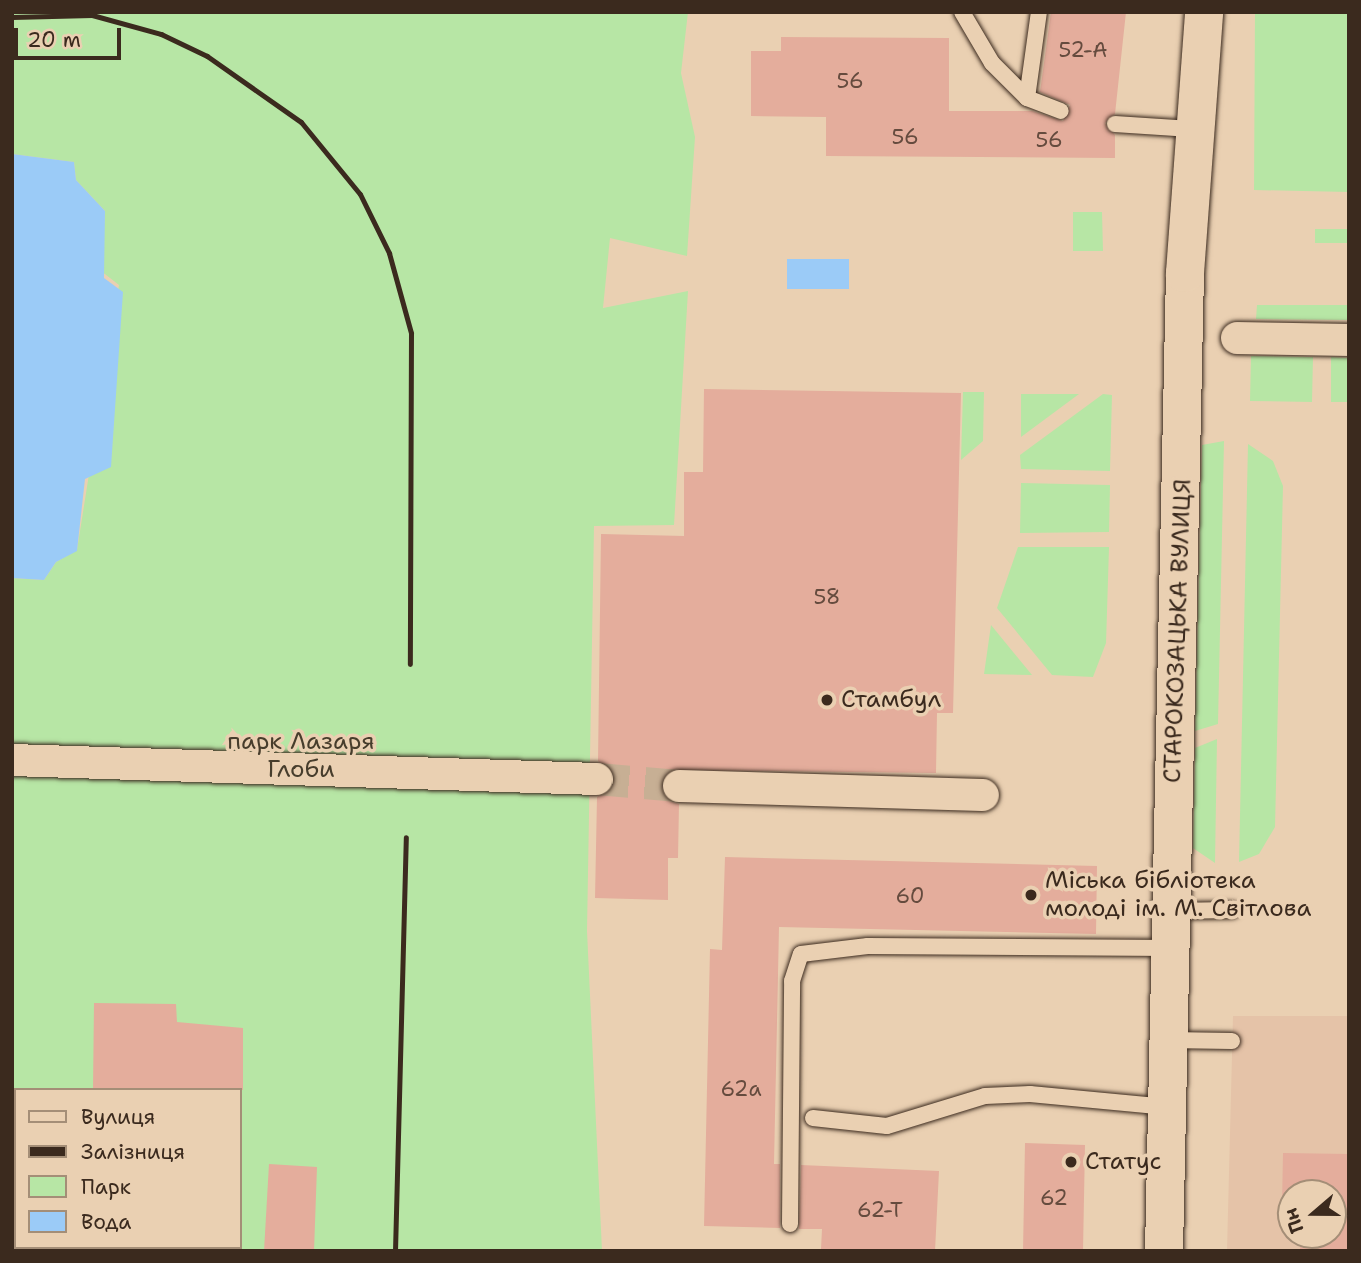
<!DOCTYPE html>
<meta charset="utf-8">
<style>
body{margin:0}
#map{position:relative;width:1361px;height:1263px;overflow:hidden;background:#ead0b2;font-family:"Shantell Sans",sans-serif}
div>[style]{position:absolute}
.built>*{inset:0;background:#e5c3a8}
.green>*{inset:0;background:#b7e6a5}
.water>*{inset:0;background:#9bcbf7}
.building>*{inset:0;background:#e4ad9c}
.street-tunnel>*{height:32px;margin-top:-16px;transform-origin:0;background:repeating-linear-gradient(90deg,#c7af94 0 32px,transparent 0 48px)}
.roads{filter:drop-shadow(0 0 2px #3b2a1e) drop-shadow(0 0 2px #3b2a1e)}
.lane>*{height:16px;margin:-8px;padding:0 8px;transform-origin:8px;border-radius:8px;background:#ead0b2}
.street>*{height:32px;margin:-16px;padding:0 16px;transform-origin:16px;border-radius:16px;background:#ead0b2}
.secondary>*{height:38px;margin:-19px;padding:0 19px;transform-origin:19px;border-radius:19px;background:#ead0b2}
.rail>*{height:5px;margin:-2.5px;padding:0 2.5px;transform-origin:2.5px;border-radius:2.5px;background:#3b2a1e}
.dots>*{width:19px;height:19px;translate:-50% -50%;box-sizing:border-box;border:4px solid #ead0b2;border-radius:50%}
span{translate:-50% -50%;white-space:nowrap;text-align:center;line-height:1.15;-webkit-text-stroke:7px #ead0b2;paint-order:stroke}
.number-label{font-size:21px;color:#654b3e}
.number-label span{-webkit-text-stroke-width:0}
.street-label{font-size:24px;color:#3b2a1e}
.poi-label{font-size:24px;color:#3b2a1e}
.left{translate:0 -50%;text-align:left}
.park-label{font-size:24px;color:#473d2c}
.frame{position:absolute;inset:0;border:14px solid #3b2a1e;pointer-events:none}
.legend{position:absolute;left:14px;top:1088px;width:228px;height:161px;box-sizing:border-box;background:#ead0b2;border:2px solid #a48e77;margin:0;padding:9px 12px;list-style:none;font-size:21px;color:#3b2a1e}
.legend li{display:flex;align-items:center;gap:14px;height:35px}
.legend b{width:35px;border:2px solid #a48e77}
.north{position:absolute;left:1277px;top:1179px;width:70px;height:70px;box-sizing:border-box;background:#ead0b2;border:2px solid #a48e77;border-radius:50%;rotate:250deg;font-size:19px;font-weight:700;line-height:28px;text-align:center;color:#3b2a1e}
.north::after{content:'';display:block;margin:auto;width:24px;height:32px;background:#3b2a1e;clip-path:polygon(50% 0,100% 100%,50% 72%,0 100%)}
.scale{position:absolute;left:14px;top:28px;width:107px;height:32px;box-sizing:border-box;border:4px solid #3b2a1e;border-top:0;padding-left:9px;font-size:21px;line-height:24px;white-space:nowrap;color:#3b2a1e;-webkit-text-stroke:5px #ead0b2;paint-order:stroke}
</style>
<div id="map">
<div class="built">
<div style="clip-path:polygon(evenodd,1233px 1016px,1349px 1016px,1349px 1251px,1227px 1251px,1233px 1016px,1291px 1193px,1333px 1193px,1333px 1235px,1291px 1235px,1291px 1193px)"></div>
</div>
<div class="green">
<div style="clip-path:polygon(evenodd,12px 12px,688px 12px,681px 73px,695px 137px,687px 256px,610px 238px,603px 308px,688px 291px,674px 525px,594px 526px,587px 931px,602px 1251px,12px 1251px,12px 578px,44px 580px,56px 562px,77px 550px,119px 285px,101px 271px,105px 211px,76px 180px,74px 162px,12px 154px,12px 12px,16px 1090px,240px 1090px,240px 1247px,16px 1247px,16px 1090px)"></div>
<div style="clip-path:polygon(1255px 12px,1349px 12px,1349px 192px,1254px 190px)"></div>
<div style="clip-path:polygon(1073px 212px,1102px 212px,1103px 251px,1073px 251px)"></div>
<div style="clip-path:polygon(1315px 229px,1349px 229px,1349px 243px,1315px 243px)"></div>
<div style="clip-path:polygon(1257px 305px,1349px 305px,1349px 320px,1256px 319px)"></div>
<div style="clip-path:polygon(1251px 356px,1313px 357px,1312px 402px,1250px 401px)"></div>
<div style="clip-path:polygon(1331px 357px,1349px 358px,1349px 402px,1331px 402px)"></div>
<div style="clip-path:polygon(963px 392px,984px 392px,983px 441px,961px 460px)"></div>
<div style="clip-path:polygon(1021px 394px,1079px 394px,1021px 437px)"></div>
<div style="clip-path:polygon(1103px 394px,1112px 395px,1110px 471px,1021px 469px,1020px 455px)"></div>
<div style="clip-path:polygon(1224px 441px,1218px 724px,1195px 731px,1202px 445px)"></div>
<div style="clip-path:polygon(1248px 444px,1273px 461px,1283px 486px,1275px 827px,1259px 854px,1239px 862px)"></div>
<div style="clip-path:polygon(1021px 483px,1110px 485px,1109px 532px,1020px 533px)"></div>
<div style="clip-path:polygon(1018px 547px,1109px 547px,1106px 643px,1093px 677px,1052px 675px,997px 608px)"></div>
<div style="clip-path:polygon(991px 625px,1032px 675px,984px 674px)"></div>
<div style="clip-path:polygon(1217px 739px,1215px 863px,1193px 848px,1195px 748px)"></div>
</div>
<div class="water">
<div style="clip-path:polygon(12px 154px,74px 162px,76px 180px,105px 211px,104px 278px,123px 292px,111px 467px,85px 479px,77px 551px,56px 562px,44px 580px,12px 578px)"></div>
<div style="clip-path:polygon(787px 259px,849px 259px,849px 289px,787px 289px)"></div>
</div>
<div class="building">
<div style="clip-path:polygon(1051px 12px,1126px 12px,1115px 114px,1105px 123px,1115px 135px,1115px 158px,826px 156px,826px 117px,751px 116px,751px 51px,781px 51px,781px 37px,949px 38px,949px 111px,1032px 111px,1063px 121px,1070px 105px,1040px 92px)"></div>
<div style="clip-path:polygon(704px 389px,961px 393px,953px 713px,937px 713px,936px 773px,671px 770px,661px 786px,669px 801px,679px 804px,678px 858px,668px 858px,668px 900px,595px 898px,597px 797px,612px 789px,615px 779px,598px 761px,601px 534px,684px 536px,684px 472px,703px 472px)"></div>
<div style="clip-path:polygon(725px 857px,1097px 866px,1096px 934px,779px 927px,774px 1164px,780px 1164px,780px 1228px,704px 1226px,710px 949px,722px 950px)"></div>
<div style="clip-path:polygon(94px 1003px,176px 1004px,177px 1022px,243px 1028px,243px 1090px,93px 1090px)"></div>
<div style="clip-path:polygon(1025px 1143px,1085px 1145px,1083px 1251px,1023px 1251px)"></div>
<div style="clip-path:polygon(1283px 1153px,1349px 1154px,1349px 1251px,1300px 1251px,1300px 1235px,1333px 1235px,1333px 1193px,1291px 1193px,1291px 1205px,1282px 1205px)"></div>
<div style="clip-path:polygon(269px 1164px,317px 1167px,314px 1251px,264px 1251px)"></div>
<div style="clip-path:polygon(801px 1165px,939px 1171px,935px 1251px,821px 1249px,822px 1229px,799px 1229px)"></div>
</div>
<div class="street-tunnel">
<div style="left:597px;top:779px;width:82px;rotate:4.9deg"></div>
</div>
<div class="roads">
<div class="lane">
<div style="left:962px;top:12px;width:59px;rotate:59.5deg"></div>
<div style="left:992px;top:63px;width:49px;rotate:45deg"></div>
<div style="left:1027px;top:98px;width:36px;rotate:21deg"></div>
<div style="left:1027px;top:98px;width:87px;rotate:-82.1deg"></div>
<div style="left:1115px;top:124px;width:76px;rotate:3.8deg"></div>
<div style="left:1171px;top:911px;width:61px;rotate:-0.9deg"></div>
<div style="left:1168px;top:1040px;width:64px;rotate:0.9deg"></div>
<div style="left:813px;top:1118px;width:74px;rotate:6.2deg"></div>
<div style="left:887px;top:1126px;width:102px;rotate:-17deg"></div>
<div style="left:985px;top:1096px;width:45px;rotate:-2.5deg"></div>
<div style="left:1030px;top:1094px;width:138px;rotate:5.4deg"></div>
<div style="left:790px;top:1224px;width:243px;rotate:-89.5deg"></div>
<div style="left:792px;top:981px;width:28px;rotate:-72deg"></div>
<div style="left:801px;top:954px;width:67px;rotate:-6.8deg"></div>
<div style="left:868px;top:946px;width:303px;rotate:0.4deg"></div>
</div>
<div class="street">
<div style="left:1237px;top:338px;width:112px;rotate:1deg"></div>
<div style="left:12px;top:760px;width:585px;rotate:1.86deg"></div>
<div style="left:679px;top:786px;width:304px;rotate:1.7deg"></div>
</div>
<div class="secondary">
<div style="left:1164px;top:1251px;width:978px;rotate:-88.77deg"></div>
<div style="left:1185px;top:273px;width:262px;rotate:-85.8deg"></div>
</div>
</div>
<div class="rail">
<div style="left:12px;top:17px;width:80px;rotate:-1.4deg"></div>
<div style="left:92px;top:15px;width:72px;rotate:15.4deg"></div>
<div style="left:161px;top:34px;width:51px;rotate:25.6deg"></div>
<div style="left:207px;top:56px;width:115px;rotate:35.1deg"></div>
<div style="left:301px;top:122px;width:93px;rotate:50.7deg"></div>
<div style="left:360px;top:194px;width:66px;rotate:63.8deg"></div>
<div style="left:389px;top:253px;width:83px;rotate:74.6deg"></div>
<div style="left:411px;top:333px;width:331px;rotate:90.2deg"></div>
<div style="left:395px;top:1251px;width:414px;rotate:-88.5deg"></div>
</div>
<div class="dots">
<div style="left:827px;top:700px;background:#3b2a1e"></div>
<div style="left:1031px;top:895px;background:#3b2a1e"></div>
<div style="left:1071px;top:1162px;background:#3b2a1e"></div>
</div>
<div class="number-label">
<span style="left:1083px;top:50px">52-А</span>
<span style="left:850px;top:81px">56</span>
<span style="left:905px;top:137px">56</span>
<span style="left:1049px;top:140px">56</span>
<span style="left:827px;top:597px">58</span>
<span style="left:910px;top:896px">60</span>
<span style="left:741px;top:1089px">62а</span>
<span style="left:1054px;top:1198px">62</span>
<span style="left:880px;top:1210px">62-Т</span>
</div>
<div class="street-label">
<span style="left:1178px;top:631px;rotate:-88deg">СТАРОКОЗАЦЬКА ВУЛИЦЯ</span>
</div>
<div class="poi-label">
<span class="left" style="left:841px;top:700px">Стамбул</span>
<span class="left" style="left:1045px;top:895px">Міська бібліотека<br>молоді ім. М. Світлова</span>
<span class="left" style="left:1085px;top:1162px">Статус</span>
</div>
<div class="park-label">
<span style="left:301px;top:756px">парк Лазаря<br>Глоби</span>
</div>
<div class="frame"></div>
<ul class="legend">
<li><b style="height:9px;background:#ead0b2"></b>Вулиця</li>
<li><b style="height:9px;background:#3b2a1e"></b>Залізниця</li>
<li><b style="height:19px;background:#b7e6a5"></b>Парк</li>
<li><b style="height:19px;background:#9bcbf7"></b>Вода</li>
</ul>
<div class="north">Пн</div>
<div class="scale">20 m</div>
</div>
